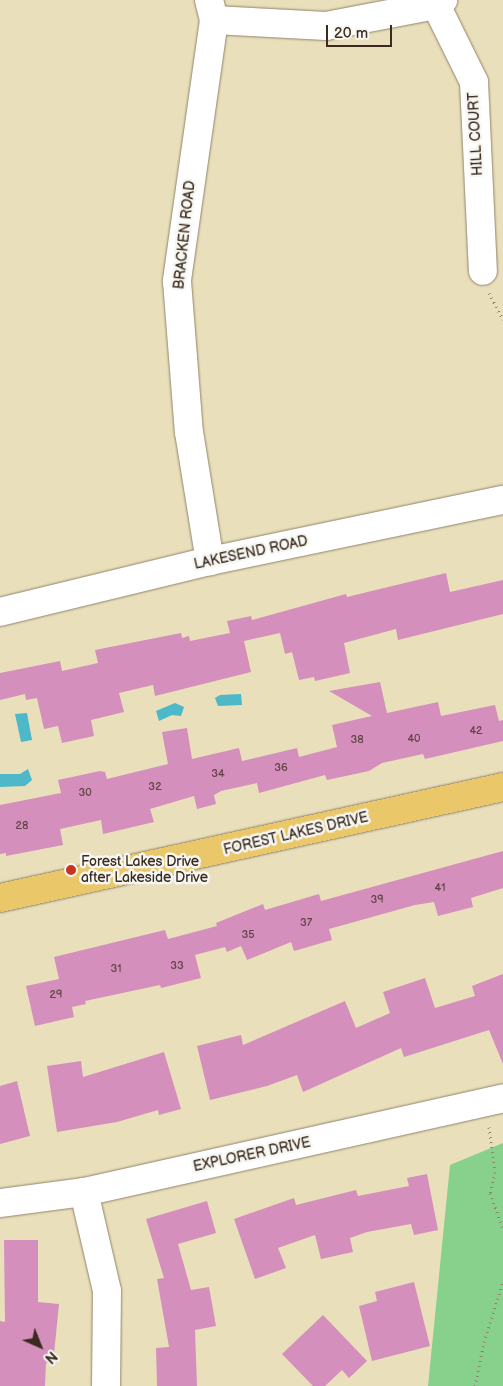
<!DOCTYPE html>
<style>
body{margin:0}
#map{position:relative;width:503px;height:1386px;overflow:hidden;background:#e9dfbb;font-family:"Balsamiq Sans",sans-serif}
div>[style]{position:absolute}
.green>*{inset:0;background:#88d18d}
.water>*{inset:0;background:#4cb8c8}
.building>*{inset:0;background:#d48fbc}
.path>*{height:3px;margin-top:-1.5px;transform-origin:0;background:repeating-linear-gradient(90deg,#92846c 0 1px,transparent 0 5px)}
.roads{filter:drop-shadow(0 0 1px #92846c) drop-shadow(0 0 1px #92846c)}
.minor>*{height:28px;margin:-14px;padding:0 14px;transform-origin:14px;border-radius:14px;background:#fff}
.major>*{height:28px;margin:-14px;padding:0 14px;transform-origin:14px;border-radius:14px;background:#eac769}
.dots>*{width:14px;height:14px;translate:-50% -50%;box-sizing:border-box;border:2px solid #f6f6f2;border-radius:50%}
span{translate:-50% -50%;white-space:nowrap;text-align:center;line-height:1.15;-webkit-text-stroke:5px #f6f6f2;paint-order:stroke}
.number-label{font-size:11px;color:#614346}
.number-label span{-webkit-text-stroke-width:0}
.street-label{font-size:14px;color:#3b2a1e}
.poi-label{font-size:14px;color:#3b2a1e}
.left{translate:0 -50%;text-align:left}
.north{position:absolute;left:15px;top:1321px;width:50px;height:50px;-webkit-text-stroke:4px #f6f6f2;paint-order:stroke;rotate:136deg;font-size:14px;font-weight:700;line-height:20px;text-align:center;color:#3b2a1e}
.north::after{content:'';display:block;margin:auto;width:18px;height:22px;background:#3b2a1e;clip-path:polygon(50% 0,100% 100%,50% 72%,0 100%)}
.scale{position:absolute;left:326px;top:25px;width:66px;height:22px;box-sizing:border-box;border:2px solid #3b2a1e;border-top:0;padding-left:6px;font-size:15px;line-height:18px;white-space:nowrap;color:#3b2a1e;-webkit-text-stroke:4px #f6f6f2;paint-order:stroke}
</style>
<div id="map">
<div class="green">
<div style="clip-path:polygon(503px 1143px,503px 1386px,428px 1386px,450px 1165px)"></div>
</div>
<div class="water">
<div style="clip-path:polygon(241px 694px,242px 705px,218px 706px,215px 698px,220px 695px)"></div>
<div style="clip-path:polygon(175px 703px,184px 707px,181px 716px,172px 715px,159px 721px,156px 711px)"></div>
<div style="clip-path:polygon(27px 713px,32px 740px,21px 742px,15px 714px)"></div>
<div style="clip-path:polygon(28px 769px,32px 780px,25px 786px,0 787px,0 774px,20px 774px)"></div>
</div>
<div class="building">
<div style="clip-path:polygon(446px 573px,450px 592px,503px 580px,503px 614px,398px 640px,396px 629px,344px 643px,350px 673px,315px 681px,314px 677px,299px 680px,292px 652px,285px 654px,280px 633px,244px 641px,251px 672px,155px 696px,153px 685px,119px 693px,124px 712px,91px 720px,94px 736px,62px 743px,58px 726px,44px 729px,37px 698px,26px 700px,25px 694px,0 700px,0 673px,60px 661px,62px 671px,98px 663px,95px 650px,181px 633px,182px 638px,189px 636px,190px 641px,230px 633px,227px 621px,251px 616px,252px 620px,346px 594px,347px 597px)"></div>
<div style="clip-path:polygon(380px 682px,387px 713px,438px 702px,441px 716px,495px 705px,499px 721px,503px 720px,503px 741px,425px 759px,423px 754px,382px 763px,369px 771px,327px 780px,325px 775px,259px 793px,257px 783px,221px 791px,214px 795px,216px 804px,197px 809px,194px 796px,150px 809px,154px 822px,103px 834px,101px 820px,60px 829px,63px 845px,6px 856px,6px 853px,0 854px,0 805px,61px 793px,58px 780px,100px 771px,105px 772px,107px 779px,168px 764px,162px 732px,187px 728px,192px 759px,239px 748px,242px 761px,297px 748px,299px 757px,337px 747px,332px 725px,372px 716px,329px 691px)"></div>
<div style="clip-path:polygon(503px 851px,503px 888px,471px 898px,473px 907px,438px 916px,434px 902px,415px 905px,329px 929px,332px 940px,294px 951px,291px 942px,247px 960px,241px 946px,227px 952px,225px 947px,195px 955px,201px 978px,161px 988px,160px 985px,85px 1001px,86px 1004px,72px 1007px,74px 1017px,35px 1026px,26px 986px,59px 979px,54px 957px,165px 930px,168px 939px,217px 926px,216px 923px,263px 904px,265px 910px,319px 894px,321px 901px)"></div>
<div style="clip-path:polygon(503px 974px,503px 1064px,489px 1030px,404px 1057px,401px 1048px,303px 1092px,297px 1075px,267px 1086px,210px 1100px,197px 1046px,241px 1035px,243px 1045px,345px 1001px,356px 1028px,390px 1013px,383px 992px,425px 978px,435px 1008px,475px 996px,472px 986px)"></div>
<div style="clip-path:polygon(164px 1052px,181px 1109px,159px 1115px,158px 1110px,117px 1122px,57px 1132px,47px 1066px,81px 1061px,83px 1077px)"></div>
<div style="clip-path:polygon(17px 1081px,30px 1136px,0 1144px,0 1086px)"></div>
<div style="clip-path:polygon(427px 1174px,438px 1230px,414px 1235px,411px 1224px,367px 1232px,350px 1238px,353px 1252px,321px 1259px,315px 1235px,278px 1248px,286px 1268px,255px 1279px,234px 1219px,294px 1198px,296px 1205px,356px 1190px,358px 1196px,409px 1186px,407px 1178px)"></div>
<div style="clip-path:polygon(207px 1201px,216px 1233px,178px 1244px,191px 1290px,209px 1287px,216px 1326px,195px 1330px,197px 1386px,157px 1386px,156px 1348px,169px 1347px,157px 1279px,164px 1278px,146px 1219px)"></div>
<div style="clip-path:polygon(4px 1240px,38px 1240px,38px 1302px,59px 1304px,53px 1364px,46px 1363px,45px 1386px,0 1386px,0 1321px,5px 1322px)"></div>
<div style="clip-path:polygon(414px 1282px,430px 1346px,372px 1361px,359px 1306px,377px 1301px,375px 1292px)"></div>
<div style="clip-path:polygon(323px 1315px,367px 1361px,349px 1378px,342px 1370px,325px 1386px,313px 1386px,282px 1354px)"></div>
</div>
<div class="path">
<div style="left:489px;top:293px;width:30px;rotate:62deg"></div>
<div style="left:489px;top:1127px;width:45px;rotate:82.4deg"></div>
<div style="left:495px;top:1172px;width:22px;rotate:103deg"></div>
<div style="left:490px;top:1193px;width:37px;rotate:70deg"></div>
<div style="left:475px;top:1386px;width:45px;rotate:-78.4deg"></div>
<div style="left:484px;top:1342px;width:64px;rotate:-72.7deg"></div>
</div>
<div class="roads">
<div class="minor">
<div style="left:209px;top:0;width:21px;rotate:76deg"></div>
<div style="left:214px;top:20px;width:264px;rotate:98.1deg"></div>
<div style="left:177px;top:281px;width:151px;rotate:85.5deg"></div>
<div style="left:189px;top:432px;width:131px;rotate:80.8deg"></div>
<div style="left:436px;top:5px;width:86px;rotate:63.7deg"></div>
<div style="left:474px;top:82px;width:189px;rotate:87.3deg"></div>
<div style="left:214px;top:20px;width:112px;rotate:3.1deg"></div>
<div style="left:326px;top:26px;width:112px;rotate:-10.8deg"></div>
<div style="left:436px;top:5px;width:9px;rotate:-36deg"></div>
<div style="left:0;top:612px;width:216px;rotate:-13.7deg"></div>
<div style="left:210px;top:561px;width:299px;rotate:-11.8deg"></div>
<div style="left:84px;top:1192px;width:102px;rotate:76.9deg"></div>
<div style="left:107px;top:1291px;width:95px;rotate:90.6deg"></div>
<div style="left:0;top:1203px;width:85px;rotate:-7.5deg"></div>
<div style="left:84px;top:1192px;width:429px;rotate:-12.6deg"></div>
</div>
<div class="major">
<div style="left:0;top:898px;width:515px;rotate:-12.44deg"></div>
</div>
</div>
<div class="dots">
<div style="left:71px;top:870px;background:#c8321e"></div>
</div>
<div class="number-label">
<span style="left:476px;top:731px">42</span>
<span style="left:414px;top:739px">40</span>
<span style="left:357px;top:740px">38</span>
<span style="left:281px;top:768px">36</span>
<span style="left:218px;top:774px">34</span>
<span style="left:155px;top:787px">32</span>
<span style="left:85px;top:793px">30</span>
<span style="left:22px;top:826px">28</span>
<span style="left:440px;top:888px">41</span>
<span style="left:377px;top:900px">39</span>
<span style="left:306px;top:923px">37</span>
<span style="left:248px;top:935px">35</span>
<span style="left:177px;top:966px">33</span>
<span style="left:116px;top:969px">31</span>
<span style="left:56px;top:995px">29</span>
</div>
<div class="street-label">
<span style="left:476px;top:134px;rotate:-93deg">HILL COURT</span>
<span style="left:185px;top:235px;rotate:-84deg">BRACKEN ROAD</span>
<span style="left:251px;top:553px;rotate:-12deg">LAKESEND ROAD</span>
<span style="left:296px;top:834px;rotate:-13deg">FOREST LAKES DRIVE</span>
<span style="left:252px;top:1155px;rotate:-12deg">EXPLORER DRIVE</span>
</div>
<div class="poi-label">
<span class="left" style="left:81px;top:870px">Forest Lakes Drive<br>after Lakeside Drive</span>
</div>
<div class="north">N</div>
<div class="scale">20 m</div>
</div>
